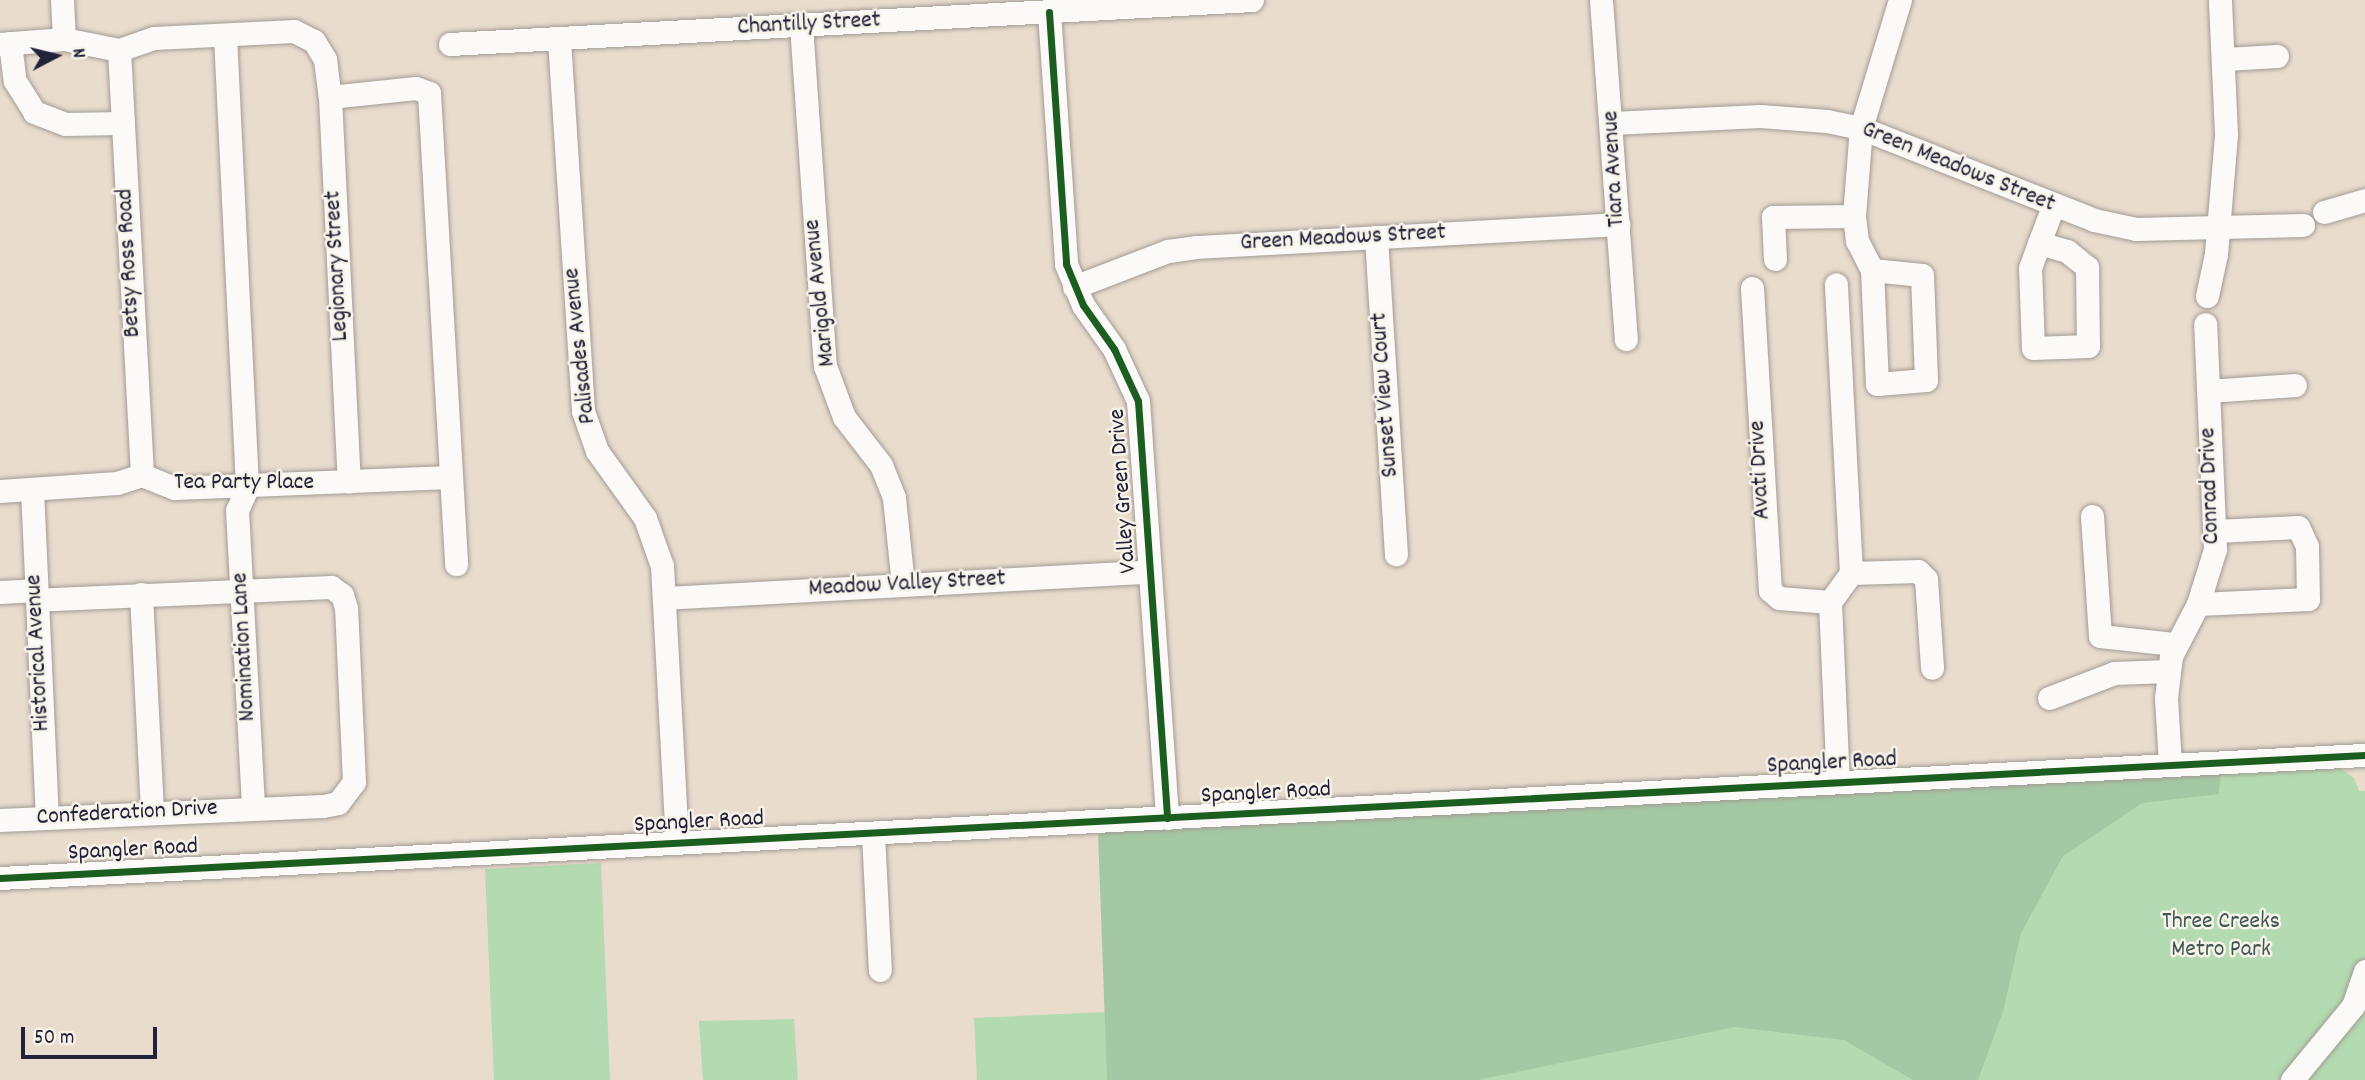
<!DOCTYPE html>
<style>
body{margin:0}
#map{position:relative;width:2365px;height:1080px;overflow:hidden;background:#e9dccd;font-family:Dekko,sans-serif}
div>[style]{position:absolute}
.green>*{inset:0;background:#b3dab0}
.forest>*{inset:0;background:#a4c8a3}
.roads{filter:drop-shadow(0 0 2px #a39b95) drop-shadow(0 0 2px #a39b95)}
.minor>*{height:23px;margin:-11.5px;padding:0 11.5px;transform-origin:11.5px;border-radius:11.5px;background:#fcfaf8}
.cycleway>*{height:7px;margin:-3.5px;padding:0 3.5px;transform-origin:3.5px;border-radius:3.5px;background:#1b5e20}
span{translate:-50% -50%;white-space:nowrap;text-align:center;line-height:1.15;-webkit-text-stroke:5px #f7f3e8;paint-order:stroke}
.street-label{font-size:24px;color:#22223b}
.park-label{font-size:24px;color:#405957}
.north{position:absolute;left:21px;top:21px;width:70px;height:70px;-webkit-text-stroke:5px #f7f3e8;paint-order:stroke;rotate:83deg;font-size:19px;font-weight:700;line-height:28px;text-align:center;color:#22223b}
.north::after{content:'';display:block;margin:auto;width:24px;height:32px;background:#22223b;clip-path:polygon(50% 0,100% 100%,50% 72%,0 100%)}
.scale{position:absolute;left:21px;top:1027px;width:136px;height:32px;box-sizing:border-box;border:4px solid #22223b;border-top:0;padding-left:9px;font-size:21px;line-height:24px;white-space:nowrap;color:#22223b;-webkit-text-stroke:5px #f7f3e8;paint-order:stroke}
</style>
<div id="map">
<div class="green">
<div style="clip-path:polygon(2340px 768px,2354px 778px,2359px 791px,2365px 791px,2365px 1080px,1129px 1080px,1132px 870px,2219px 793px,2221px 774px)"></div>
<div style="clip-path:polygon(601px 863px,610px 1080px,494px 1080px,485px 869px)"></div>
<div style="clip-path:polygon(1105px 1012px,1107px 1080px,977px 1080px,974px 1018px)"></div>
<div style="clip-path:polygon(794px 1019px,798px 1080px,703px 1080px,699px 1021px)"></div>
</div>
<div class="forest">
<div style="clip-path:polygon(2221px 774px,2219px 794px,2142px 803px,2063px 856px,2021px 933px,2003px 1011px,1978px 1080px,1913px 1080px,1844px 1040px,1735px 1027px,1478px 1080px,1107px 1080px,1098px 832px)"></div>
</div>
<div class="roads">
<div class="minor">
<div style="left:62px;top:0;width:39px;rotate:87deg"></div>
<div style="left:1601px;top:0;width:340px;rotate:85.8deg"></div>
<div style="left:1049px;top:12px;width:253px;rotate:86.1deg"></div>
<div style="left:1066px;top:264px;width:44px;rotate:67.5deg"></div>
<div style="left:1083px;top:305px;width:54px;rotate:54.8deg"></div>
<div style="left:1114px;top:349px;width:57px;rotate:65.2deg"></div>
<div style="left:1138px;top:401px;width:418px;rotate:86deg"></div>
<div style="left:801px;top:25px;width:342px;rotate:86deg"></div>
<div style="left:825px;top:366px;width:54px;rotate:69.6deg"></div>
<div style="left:844px;top:417px;width:61px;rotate:52.4deg"></div>
<div style="left:881px;top:465px;width:35px;rotate:68deg"></div>
<div style="left:894px;top:498px;width:87px;rotate:84.1deg"></div>
<div style="left:225px;top:36px;width:453px;rotate:87.2deg"></div>
<div style="left:247px;top:488px;width:24px;rotate:114deg"></div>
<div style="left:237px;top:510px;width:298px;rotate:86.9deg"></div>
<div style="left:559px;top:39px;width:373px;rotate:86.3deg"></div>
<div style="left:583px;top:411px;width:42px;rotate:70.7deg"></div>
<div style="left:597px;top:451px;width:82px;rotate:54.4deg"></div>
<div style="left:645px;top:518px;width:51px;rotate:70.5deg"></div>
<div style="left:662px;top:566px;width:277px;rotate:86.9deg"></div>
<div style="left:10px;top:43px;width:38px;rotate:83deg"></div>
<div style="left:15px;top:81px;width:36px;rotate:58deg"></div>
<div style="left:34px;top:112px;width:33px;rotate:21deg"></div>
<div style="left:65px;top:124px;width:58px;rotate:-1deg"></div>
<div style="left:0;top:44px;width:64px;rotate:-4.5deg"></div>
<div style="left:64px;top:39px;width:56px;rotate:11.3deg"></div>
<div style="left:119px;top:50px;width:37px;rotate:-19deg"></div>
<div style="left:154px;top:38px;width:140px;rotate:-2.9deg"></div>
<div style="left:294px;top:31px;width:22px;rotate:27deg"></div>
<div style="left:314px;top:41px;width:21px;rotate:59deg"></div>
<div style="left:325px;top:59px;width:38px;rotate:83deg"></div>
<div style="left:330px;top:97px;width:385px;rotate:87.2deg"></div>
<div style="left:450px;top:44px;width:803px;rotate:-3.14deg"></div>
<div style="left:119px;top:50px;width:426px;rotate:86.9deg"></div>
<div style="left:2225px;top:59px;width:52px;rotate:-3.3deg"></div>
<div style="left:330px;top:97px;width:86px;rotate:-6deg"></div>
<div style="left:416px;top:88px;width:14px;rotate:21deg"></div>
<div style="left:429px;top:93px;width:472px;rotate:86.7deg"></div>
<div style="left:1612px;top:123px;width:148px;rotate:-2.7deg"></div>
<div style="left:1760px;top:116px;width:67px;rotate:4.3deg"></div>
<div style="left:1827px;top:121px;width:35px;rotate:12deg"></div>
<div style="left:1861px;top:128px;width:251px;rotate:21.5deg"></div>
<div style="left:2094px;top:220px;width:43px;rotate:12.1deg"></div>
<div style="left:2136px;top:229px;width:167px;rotate:-1.4deg"></div>
<div style="left:2324px;top:212px;width:43px;rotate:-16.3deg"></div>
<div style="left:1376px;top:237px;width:318px;rotate:86.4deg"></div>
<div style="left:2039px;top:243px;width:29px;rotate:16deg"></div>
<div style="left:2067px;top:251px;width:26px;rotate:39deg"></div>
<div style="left:2087px;top:267px;width:79px;rotate:89.3deg"></div>
<div style="left:2088px;top:346px;width:55px;rotate:177.9deg"></div>
<div style="left:2033px;top:348px;width:80px;rotate:-92.1deg"></div>
<div style="left:2030px;top:268px;width:27px;rotate:-70deg"></div>
<div style="left:2039px;top:243px;width:39px;rotate:-69deg"></div>
<div style="left:1775px;top:259px;width:42px;rotate:-92.7deg"></div>
<div style="left:1773px;top:217px;width:81px;rotate:-0.7deg"></div>
<div style="left:1872px;top:270px;width:50px;rotate:5.7deg"></div>
<div style="left:1922px;top:275px;width:105px;rotate:87.8deg"></div>
<div style="left:1926px;top:380px;width:49px;rotate:175.3deg"></div>
<div style="left:1877px;top:384px;width:114px;rotate:-92.5deg"></div>
<div style="left:1872px;top:270px;width:33px;rotate:-117deg"></div>
<div style="left:1857px;top:241px;width:25px;rotate:-97deg"></div>
<div style="left:1854px;top:216px;width:88px;rotate:-85.5deg"></div>
<div style="left:1861px;top:128px;width:134px;rotate:-73.1deg"></div>
<div style="left:1074px;top:287px;width:101px;rotate:-21deg"></div>
<div style="left:1168px;top:251px;width:28px;rotate:-8deg"></div>
<div style="left:1196px;top:247px;width:423px;rotate:-3.1deg"></div>
<div style="left:1752px;top:288px;width:303px;rotate:86.6deg"></div>
<div style="left:1770px;top:590px;width:12px;rotate:42deg"></div>
<div style="left:1779px;top:598px;width:51px;rotate:4.5deg"></div>
<div style="left:1830px;top:602px;width:36px;rotate:-54deg"></div>
<div style="left:1851px;top:573px;width:289px;rotate:-93deg"></div>
<div style="left:2207px;top:296px;width:43px;rotate:-77.9deg"></div>
<div style="left:2216px;top:254px;width:120px;rotate:-85.2deg"></div>
<div style="left:2226px;top:134px;width:134px;rotate:-92.6deg"></div>
<div style="left:2208px;top:391px;width:87px;rotate:-3.9deg"></div>
<div style="left:32px;top:489px;width:329px;rotate:87.4deg"></div>
<div style="left:0;top:491px;width:117px;rotate:-3.9deg"></div>
<div style="left:117px;top:483px;width:26px;rotate:-18deg"></div>
<div style="left:142px;top:475px;width:35px;rotate:22deg"></div>
<div style="left:175px;top:488px;width:275px;rotate:-2.3deg"></div>
<div style="left:2092px;top:516px;width:120px;rotate:86.2deg"></div>
<div style="left:2100px;top:636px;width:74px;rotate:6.2deg"></div>
<div style="left:1851px;top:573px;width:67px;rotate:-1.7deg"></div>
<div style="left:1918px;top:571px;width:11px;rotate:45deg"></div>
<div style="left:1926px;top:579px;width:89px;rotate:86.1deg"></div>
<div style="left:0;top:592px;width:36px;rotate:-3deg"></div>
<div style="left:141px;top:594px;width:217px;rotate:87.1deg"></div>
<div style="left:664px;top:598px;width:486px;rotate:-3.1deg"></div>
<div style="left:1830px;top:602px;width:180px;rotate:87.5deg"></div>
<div style="left:2198px;top:604px;width:110px;rotate:-2.6deg"></div>
<div style="left:2308px;top:599px;width:53px;rotate:-91.1deg"></div>
<div style="left:2307px;top:546px;width:21px;rotate:-115deg"></div>
<div style="left:2298px;top:527px;width:82px;rotate:177.2deg"></div>
<div style="left:2049px;top:698px;width:70px;rotate:-21deg"></div>
<div style="left:2114px;top:673px;width:54px;rotate:-2.1deg"></div>
<div style="left:2170px;top:765px;width:67px;rotate:-93.4deg"></div>
<div style="left:2166px;top:698px;width:42px;rotate:-83.2deg"></div>
<div style="left:2171px;top:656px;width:59px;rotate:-62.6deg"></div>
<div style="left:2198px;top:604px;width:58px;rotate:-72.8deg"></div>
<div style="left:2215px;top:549px;width:225px;rotate:-92.5deg"></div>
<div style="left:0;top:820px;width:323px;rotate:-2.5deg"></div>
<div style="left:323px;top:806px;width:15px;rotate:-11deg"></div>
<div style="left:338px;top:803px;width:26px;rotate:-53deg"></div>
<div style="left:354px;top:782px;width:174px;rotate:-92.6deg"></div>
<div style="left:346px;top:608px;width:14px;rotate:-107deg"></div>
<div style="left:342px;top:595px;width:14px;rotate:-144deg"></div>
<div style="left:331px;top:587px;width:294px;rotate:177.5deg"></div>
<div style="left:873px;top:834px;width:136px;rotate:87.1deg"></div>
<div style="left:0;top:878px;width:2368px;rotate:-2.98deg"></div>
<div style="left:2292px;top:1080px;width:96px;rotate:-50.5deg"></div>
<div style="left:2353px;top:1006px;width:37px;rotate:-71deg"></div>
</div>
</div>
<div class="cycleway">
<div style="left:1049px;top:12px;width:253px;rotate:86.1deg"></div>
<div style="left:1066px;top:264px;width:44px;rotate:67.5deg"></div>
<div style="left:1083px;top:305px;width:54px;rotate:54.8deg"></div>
<div style="left:1114px;top:349px;width:57px;rotate:65.2deg"></div>
<div style="left:1138px;top:401px;width:418px;rotate:86deg"></div>
<div style="left:0;top:878px;width:2368px;rotate:-2.98deg"></div>
</div>
<div class="street-label">
<span style="left:809px;top:25px;rotate:-3deg">Chantilly Street</span>
<span style="left:1958px;top:168px;rotate:22deg">Green Meadows Street</span>
<span style="left:1615px;top:169px;rotate:-93deg">Tiara Avenue</span>
<span style="left:1343px;top:239px;rotate:-3deg">Green Meadows Street</span>
<span style="left:130px;top:263px;rotate:-93deg">Betsy Ross Road</span>
<span style="left:338px;top:266px;rotate:-93deg">Legionary Street</span>
<span style="left:821px;top:293px;rotate:-96deg">Marigold Avenue</span>
<span style="left:581px;top:346px;rotate:-96deg">Palisades Avenue</span>
<span style="left:1386px;top:395px;rotate:-94deg">Sunset View Court</span>
<span style="left:1761px;top:470px;rotate:-93deg">Avati Drive</span>
<span style="left:244px;top:484px">Tea Party Place</span>
<span style="left:2211px;top:486px;rotate:-92deg">Conrad Drive</span>
<span style="left:1124px;top:491px;rotate:-94deg">Valley Green Drive</span>
<span style="left:907px;top:585px;rotate:-3deg">Meadow Valley Street</span>
<span style="left:245px;top:647px;rotate:-93deg">Nomination Lane</span>
<span style="left:39px;top:653px;rotate:-93deg">Historical Avenue</span>
<span style="left:1832px;top:764px;rotate:-3deg">Spangler Road</span>
<span style="left:1266px;top:794px;rotate:-3deg">Spangler Road</span>
<span style="left:127px;top:814px;rotate:-3deg">Confederation Drive</span>
<span style="left:699px;top:823px;rotate:-3deg">Spangler Road</span>
<span style="left:133px;top:851px;rotate:-3deg">Spangler Road</span>
</div>
<div class="park-label">
<span style="left:2221px;top:937px">Three Creeks<br>Metro Park</span>
</div>
<div class="north">N</div>
<div class="scale">50 m</div>
</div>
